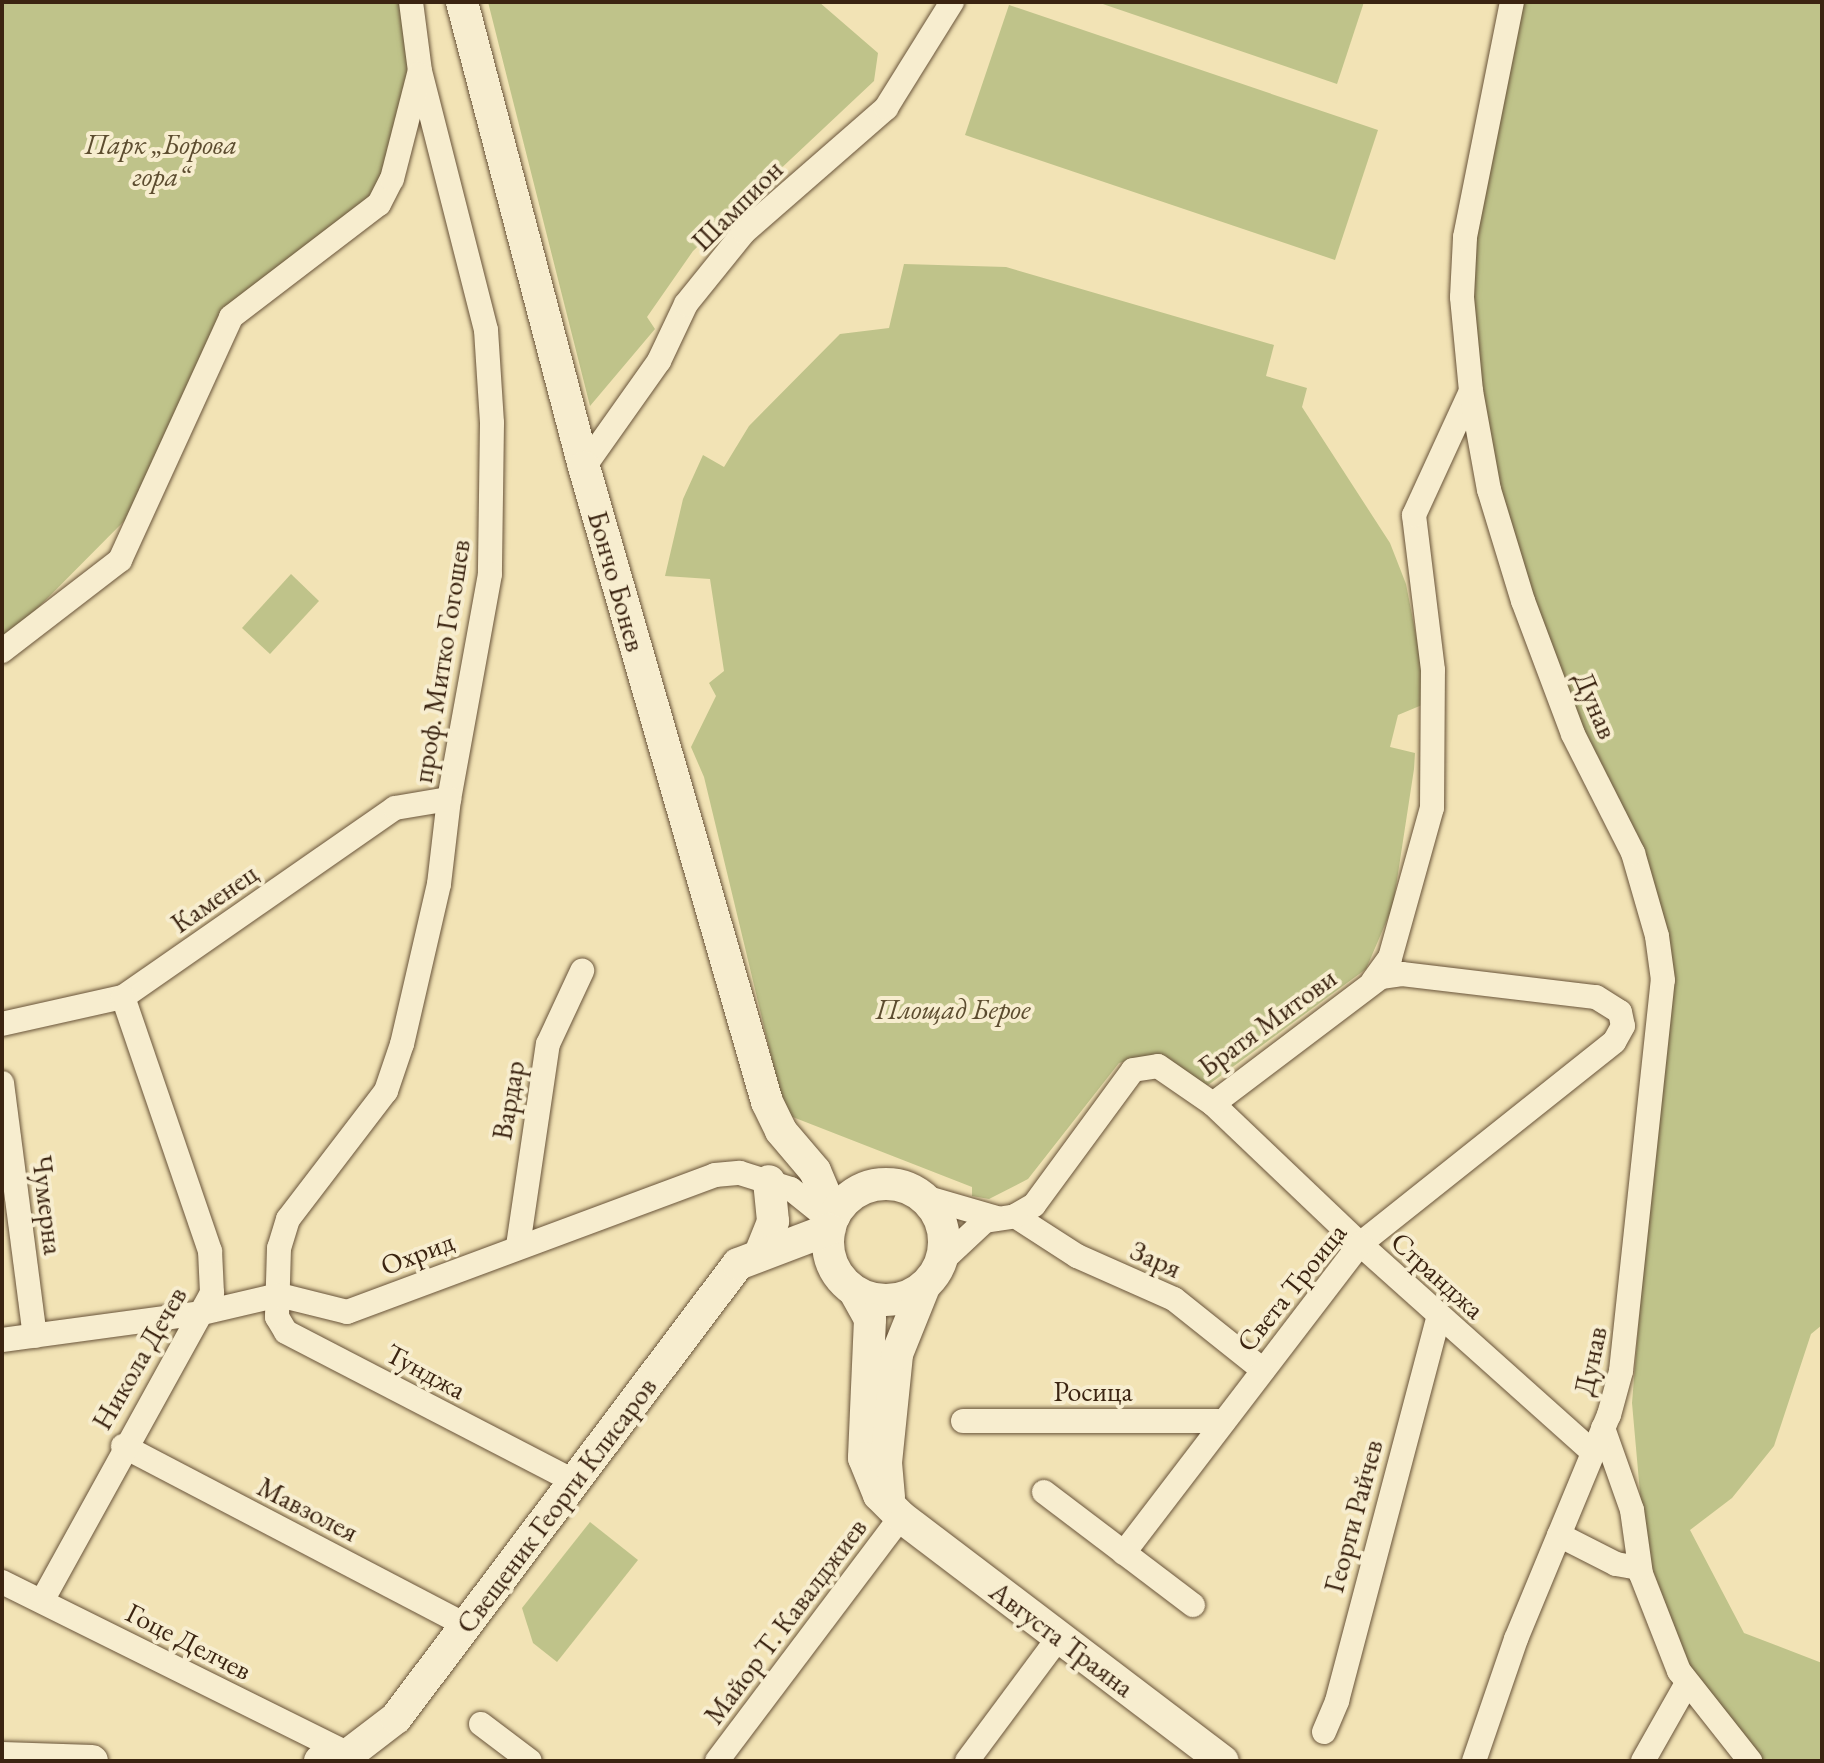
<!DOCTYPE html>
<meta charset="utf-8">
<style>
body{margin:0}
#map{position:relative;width:1824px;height:1763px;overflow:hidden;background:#f2e3b5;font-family:"EB Garamond",serif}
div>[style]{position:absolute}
.green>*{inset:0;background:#bfc38a}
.roads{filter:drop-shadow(0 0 2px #69543a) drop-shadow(0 0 2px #69543a)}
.street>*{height:24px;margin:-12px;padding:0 12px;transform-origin:12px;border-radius:12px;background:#f7edcf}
.secondary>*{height:32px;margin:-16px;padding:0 16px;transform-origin:16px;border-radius:16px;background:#f7edcf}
.secondary>.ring{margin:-16px;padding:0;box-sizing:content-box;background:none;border:32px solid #f7edcf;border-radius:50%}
span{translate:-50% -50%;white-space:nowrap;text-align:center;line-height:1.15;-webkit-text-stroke:8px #f7edcf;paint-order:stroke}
.park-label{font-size:28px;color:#5c4c2f;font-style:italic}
.street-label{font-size:28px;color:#3b2411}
.frame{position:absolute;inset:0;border:4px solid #3b2411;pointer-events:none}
</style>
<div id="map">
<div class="green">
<div style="clip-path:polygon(2px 2px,403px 2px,414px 70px,387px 179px,311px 251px,231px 302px,143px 502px,2px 644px)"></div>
<div style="clip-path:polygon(488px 2px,819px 2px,878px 53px,874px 81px,693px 251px,647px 317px,655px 329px,590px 406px)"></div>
<div style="clip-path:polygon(1097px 2px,1364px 2px,1337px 84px)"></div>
<div style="clip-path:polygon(1524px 2px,1822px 2px,1822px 1325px,1811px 1334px,1774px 1446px,1732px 1498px,1690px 1530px,1744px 1633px,1822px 1663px,1822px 1761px,1758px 1761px,1694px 1680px,1645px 1549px,1632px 1403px,1667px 981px,1556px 673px,1490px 462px,1472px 291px,1477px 213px)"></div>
<div style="clip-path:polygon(1009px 5px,1378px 130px,1335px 260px,965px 135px)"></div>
<div style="clip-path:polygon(904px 264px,1006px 267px,1274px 345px,1266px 376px,1307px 388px,1302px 407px,1390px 543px,1406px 584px,1421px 661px,1422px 705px,1398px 715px,1390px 747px,1415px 753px,1414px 769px,1393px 906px,1366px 969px,1200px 1091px,1127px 1061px,1119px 1063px,1028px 1179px,989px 1199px,972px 1196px,972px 1187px,785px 1114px,704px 777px,691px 747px,716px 696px,709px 683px,724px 671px,710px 579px,665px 576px,683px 499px,703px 455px,724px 467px,749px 426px,840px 334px,889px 328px)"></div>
<div style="clip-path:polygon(291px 574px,319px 601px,270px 654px,242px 628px)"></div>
<div style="clip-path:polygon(590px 1522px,638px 1560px,557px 1662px,533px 1643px,522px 1608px)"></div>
</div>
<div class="roads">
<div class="street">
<div style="left:411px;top:2px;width:70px;rotate:82.6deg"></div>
<div style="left:420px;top:71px;width:267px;rotate:75.7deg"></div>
<div style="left:486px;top:330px;width:93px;rotate:86.3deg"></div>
<div style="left:492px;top:423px;width:151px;rotate:90.8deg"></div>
<div style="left:490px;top:574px;width:229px;rotate:100.3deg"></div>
<div style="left:449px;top:799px;width:86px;rotate:96.7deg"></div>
<div style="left:439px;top:884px;width:164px;rotate:103deg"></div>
<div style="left:402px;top:1044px;width:50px;rotate:108.8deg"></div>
<div style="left:386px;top:1091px;width:161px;rotate:127.4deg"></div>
<div style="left:288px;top:1219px;width:30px;rotate:107deg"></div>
<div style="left:279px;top:1248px;width:69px;rotate:91.7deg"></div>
<div style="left:277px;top:1317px;width:17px;rotate:59deg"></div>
<div style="left:286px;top:1332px;width:323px;rotate:27.4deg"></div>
<div style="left:584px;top:467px;width:130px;rotate:-54.7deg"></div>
<div style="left:659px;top:361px;width:63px;rotate:-64.7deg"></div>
<div style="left:686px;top:304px;width:92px;rotate:-51.1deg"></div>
<div style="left:744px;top:232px;width:189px;rotate:-41.1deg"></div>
<div style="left:886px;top:108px;width:125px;rotate:-58.1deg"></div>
<div style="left:2px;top:651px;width:149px;rotate:-37.6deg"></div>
<div style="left:120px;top:560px;width:267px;rotate:-65.4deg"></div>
<div style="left:231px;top:317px;width:186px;rotate:-37.4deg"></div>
<div style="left:379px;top:204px;width:28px;rotate:-63deg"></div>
<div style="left:392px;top:179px;width:108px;rotate:-75.6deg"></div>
<div style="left:1373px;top:981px;width:29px;rotate:-54deg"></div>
<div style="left:1390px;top:958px;width:156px;rotate:-74.4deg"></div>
<div style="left:1432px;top:808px;width:138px;rotate:-89.6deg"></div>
<div style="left:1433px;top:670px;width:156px;rotate:-97deg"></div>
<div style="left:1414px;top:515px;width:136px;rotate:-65.3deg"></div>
<div style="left:2px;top:1024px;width:124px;rotate:-12.6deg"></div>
<div style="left:123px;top:997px;width:331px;rotate:-34.8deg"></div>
<div style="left:395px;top:808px;width:55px;rotate:-9.5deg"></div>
<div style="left:2px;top:1083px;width:255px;rotate:82.6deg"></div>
<div style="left:1213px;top:1104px;width:203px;rotate:43.6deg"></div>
<div style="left:1360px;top:1244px;width:312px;rotate:41.8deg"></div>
<div style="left:921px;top:1196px;width:79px;rotate:16.1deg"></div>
<div style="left:1015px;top:1216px;width:74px;rotate:32.8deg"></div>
<div style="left:1077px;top:1256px;width:106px;rotate:23.9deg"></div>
<div style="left:1174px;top:1299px;width:114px;rotate:38.6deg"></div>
<div style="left:518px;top:1246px;width:204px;rotate:-81.6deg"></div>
<div style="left:548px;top:1044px;width:81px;rotate:-65deg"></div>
<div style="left:941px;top:1262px;width:60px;rotate:-43deg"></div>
<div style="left:985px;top:1221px;width:30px;rotate:-9deg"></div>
<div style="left:1015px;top:1216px;width:22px;rotate:-30deg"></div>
<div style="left:1034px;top:1205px;width:167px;rotate:-53.7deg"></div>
<div style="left:1133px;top:1070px;width:25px;rotate:-9deg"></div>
<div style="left:1158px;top:1066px;width:67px;rotate:34.6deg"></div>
<div style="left:1213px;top:1104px;width:211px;rotate:-37.1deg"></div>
<div style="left:1381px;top:977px;width:21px;rotate:-8deg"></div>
<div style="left:1402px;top:974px;width:195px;rotate:6.8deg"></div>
<div style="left:1596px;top:997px;width:28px;rotate:32deg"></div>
<div style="left:1620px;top:1012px;width:14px;rotate:78deg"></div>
<div style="left:1623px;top:1026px;width:18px;rotate:119deg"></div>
<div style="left:1614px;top:1042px;width:325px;rotate:141.5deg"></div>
<div style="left:1360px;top:1244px;width:389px;rotate:127.4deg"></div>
<div style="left:2px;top:1340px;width:202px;rotate:-7.7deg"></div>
<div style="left:202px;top:1313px;width:79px;rotate:-13.2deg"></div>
<div style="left:279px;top:1295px;width:70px;rotate:14deg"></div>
<div style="left:347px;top:1312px;width:393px;rotate:-20.4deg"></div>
<div style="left:715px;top:1175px;width:25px;rotate:-5deg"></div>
<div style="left:740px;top:1173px;width:53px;rotate:17.4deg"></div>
<div style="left:791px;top:1189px;width:53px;rotate:38.8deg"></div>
<div style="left:963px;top:1421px;width:261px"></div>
<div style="left:1603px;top:1428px;width:87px;rotate:70.5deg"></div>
<div style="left:1632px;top:1510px;width:65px;rotate:82deg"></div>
<div style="left:1641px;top:1574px;width:104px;rotate:68.6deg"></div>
<div style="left:1679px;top:1671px;width:115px;rotate:51.7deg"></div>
<div style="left:123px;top:1446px;width:387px;rotate:27.6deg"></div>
<div style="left:1044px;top:1492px;width:187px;rotate:37.2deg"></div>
<div style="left:1559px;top:1535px;width:64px;rotate:27deg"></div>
<div style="left:1616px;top:1564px;width:23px;rotate:10deg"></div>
<div style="left:2px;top:1582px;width:387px;rotate:26.4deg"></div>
<div style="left:42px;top:1601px;width:352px;rotate:-61.1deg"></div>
<div style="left:212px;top:1293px;width:42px;rotate:-92.7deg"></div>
<div style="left:210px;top:1251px;width:268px;rotate:-108.9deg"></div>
<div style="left:481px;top:1724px;width:61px;rotate:37.1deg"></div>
<div style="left:1324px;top:1732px;width:34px;rotate:-67deg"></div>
<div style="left:1337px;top:1701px;width:398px;rotate:-75.2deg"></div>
<div style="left:717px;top:1761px;width:306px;rotate:-53deg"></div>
<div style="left:967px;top:1761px;width:154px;rotate:-53.4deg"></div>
<div style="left:1474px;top:1761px;width:129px;rotate:-71deg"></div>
<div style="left:1516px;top:1639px;width:243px;rotate:-67.5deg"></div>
<div style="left:1609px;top:1415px;width:46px;rotate:-74.7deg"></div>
<div style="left:1621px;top:1371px;width:393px;rotate:-83.9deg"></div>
<div style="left:1663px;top:980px;width:44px;rotate:-97.8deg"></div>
<div style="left:1657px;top:936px;width:86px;rotate:-106.1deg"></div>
<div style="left:1633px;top:853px;width:133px;rotate:-116.8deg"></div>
<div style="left:1573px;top:734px;width:142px;rotate:-110.6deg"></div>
<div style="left:1523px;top:601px;width:116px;rotate:-107deg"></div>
<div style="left:1489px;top:490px;width:101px;rotate:-100.3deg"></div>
<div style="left:1471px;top:391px;width:94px;rotate:-95.5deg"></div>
<div style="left:1462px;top:297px;width:60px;rotate:-87.1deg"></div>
<div style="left:1465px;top:237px;width:240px;rotate:-78.7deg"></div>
<div style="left:1643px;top:1761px;width:87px;rotate:-60.5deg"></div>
</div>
<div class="secondary">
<div style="left:462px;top:2px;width:481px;rotate:75.3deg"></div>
<div style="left:584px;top:467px;width:661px;rotate:73.92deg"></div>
<div style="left:767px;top:1102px;width:32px;rotate:64deg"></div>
<div style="left:781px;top:1131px;width:52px;rotate:49.6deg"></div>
<div style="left:815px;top:1171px;width:49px;rotate:67.1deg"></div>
<div class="ring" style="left:828px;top:1184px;width:84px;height:84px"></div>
<div style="left:760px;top:1254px;width:35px;rotate:-68deg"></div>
<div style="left:773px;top:1221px;width:40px;rotate:-95.7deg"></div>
<div style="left:855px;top:1292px;width:31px;rotate:61deg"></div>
<div style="left:870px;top:1319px;width:139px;rotate:92.5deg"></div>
<div style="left:864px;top:1458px;width:40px;rotate:68deg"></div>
<div style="left:879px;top:1495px;width:31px;rotate:45deg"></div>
<div style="left:901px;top:1517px;width:404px;rotate:37.2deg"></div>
<div style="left:889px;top:1497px;width:34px;rotate:-95deg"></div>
<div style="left:886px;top:1463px;width:110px;rotate:-84.2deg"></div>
<div style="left:897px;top:1354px;width:72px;rotate:-68.1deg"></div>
<div style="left:2px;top:1758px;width:90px;rotate:1.9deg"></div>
<div style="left:320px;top:1761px;width:30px;rotate:-14deg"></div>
<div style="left:349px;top:1754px;width:59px;rotate:-37.5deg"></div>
<div style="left:396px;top:1718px;width:568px;rotate:-53.01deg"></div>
<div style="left:738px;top:1264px;width:98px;rotate:-20.8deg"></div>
</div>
</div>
<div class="park-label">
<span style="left:161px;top:160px">Парк „Борова<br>гора“</span>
<span style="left:953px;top:1009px">Площад Берое</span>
</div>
<div class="street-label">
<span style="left:737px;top:205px;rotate:-45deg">Шампион</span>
<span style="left:617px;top:581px;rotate:74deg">Бончо Бонев</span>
<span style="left:441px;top:661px;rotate:-81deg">проф. Митко Гогошев</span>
<span style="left:1596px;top:705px;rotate:67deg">Дунав</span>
<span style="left:214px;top:898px;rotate:-35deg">Каменец</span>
<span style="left:1267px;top:1022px;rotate:-36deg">Братя Митови</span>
<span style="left:508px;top:1100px;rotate:-80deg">Вардар</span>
<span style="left:48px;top:1205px;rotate:83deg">Чумерна</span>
<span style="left:417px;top:1253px;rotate:-21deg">Охрид</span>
<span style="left:1156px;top:1259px;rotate:24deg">Заря</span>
<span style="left:1438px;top:1275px;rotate:42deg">Странджа</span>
<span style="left:1291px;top:1287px;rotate:-51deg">Света Троица</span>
<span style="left:139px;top:1358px;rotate:-60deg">Никола Дечев</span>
<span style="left:1590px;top:1361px;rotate:-78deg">Дунав</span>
<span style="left:426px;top:1371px;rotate:28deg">Тунджа</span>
<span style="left:1093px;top:1391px">Росица</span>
<span style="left:556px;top:1505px;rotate:-53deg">Свещеник Георги Клисаров</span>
<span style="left:308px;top:1509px;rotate:27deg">Мавзолея</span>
<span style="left:1353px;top:1516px;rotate:-75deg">Георги Райчев</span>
<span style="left:785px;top:1621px;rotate:-53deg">Майор Т. Кавалджиев</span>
<span style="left:1062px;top:1639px;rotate:37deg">Августа Траяна</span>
<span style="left:189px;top:1641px;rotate:27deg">Гоце Делчев</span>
</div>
<div class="frame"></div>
</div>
